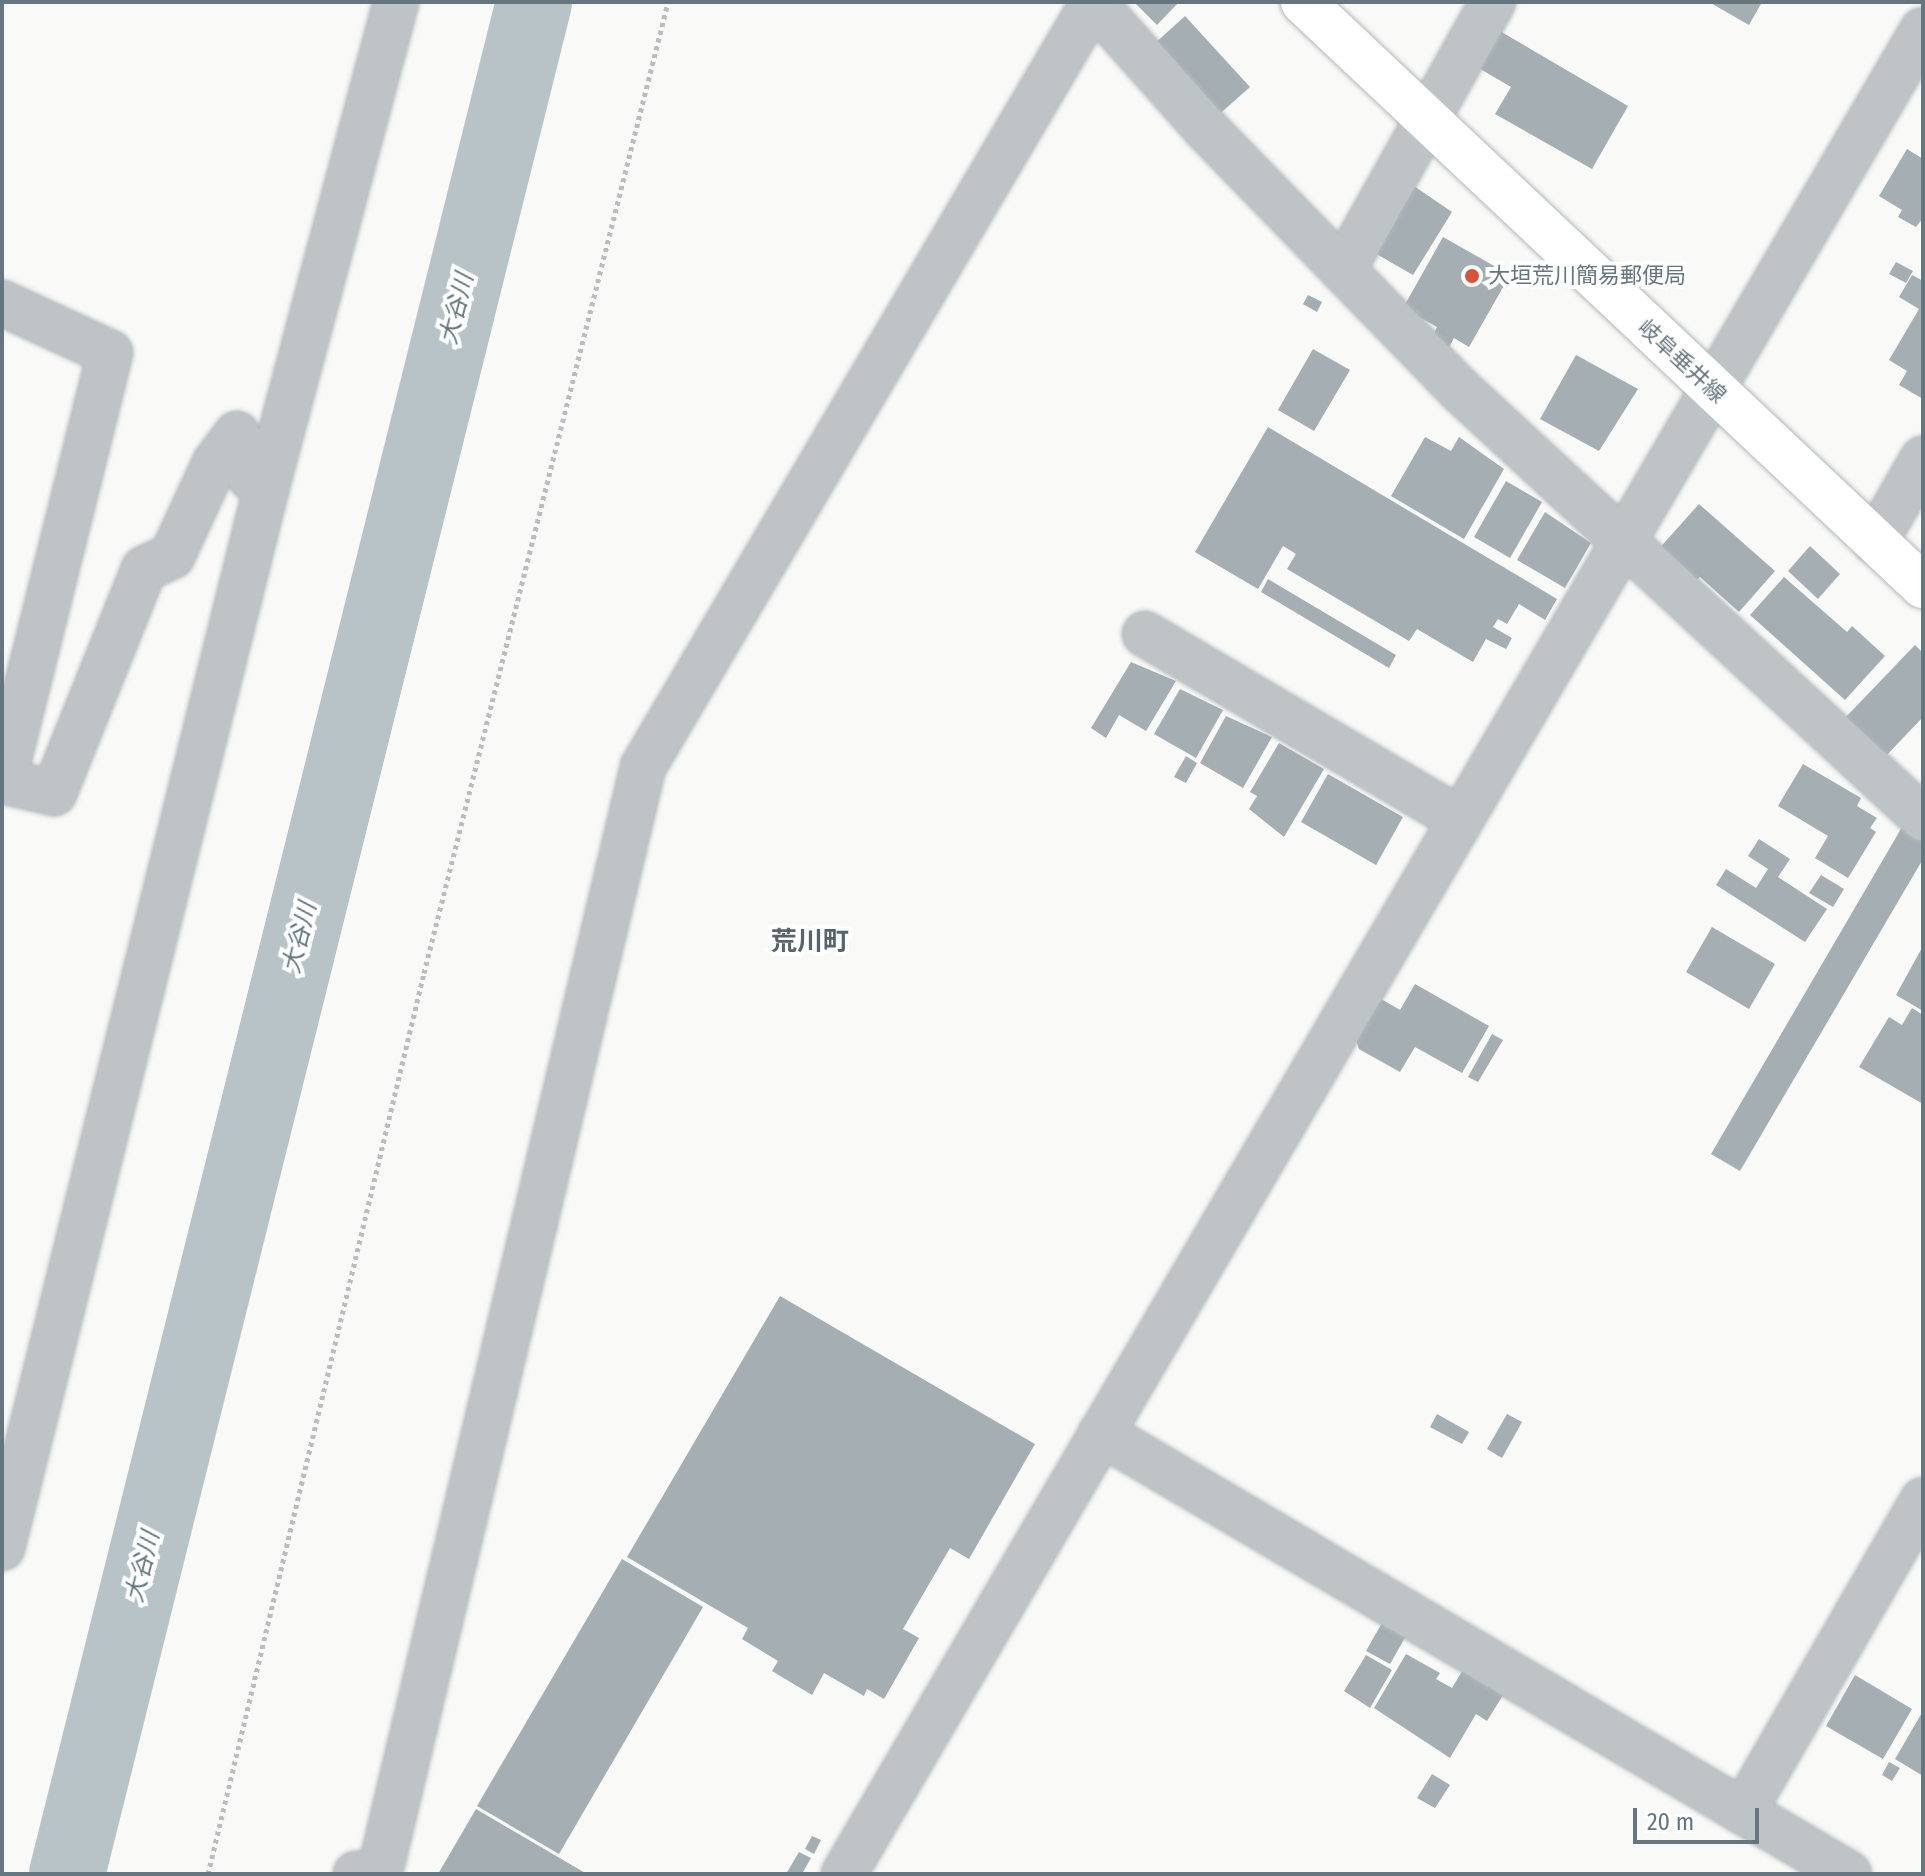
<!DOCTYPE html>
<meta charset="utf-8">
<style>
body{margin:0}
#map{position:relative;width:1925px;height:1876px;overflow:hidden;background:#f9f9f7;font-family:"Fira Sans Condensed","Noto Sans JP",sans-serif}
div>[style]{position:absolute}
.river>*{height:76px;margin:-38px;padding:0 38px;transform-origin:38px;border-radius:38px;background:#b7c3c7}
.building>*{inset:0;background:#a5aeb3}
.path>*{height:5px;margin-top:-2.5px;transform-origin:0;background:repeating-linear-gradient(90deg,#b9bdbf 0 4px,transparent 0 8px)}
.roads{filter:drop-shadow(0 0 2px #b2b8bb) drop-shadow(0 0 2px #b2b8bb)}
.minor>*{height:44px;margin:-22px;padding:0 22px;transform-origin:22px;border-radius:22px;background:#bec3c6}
.major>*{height:44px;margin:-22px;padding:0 22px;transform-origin:22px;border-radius:22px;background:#fff}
.dots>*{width:22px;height:22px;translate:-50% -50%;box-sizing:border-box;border:4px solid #fff;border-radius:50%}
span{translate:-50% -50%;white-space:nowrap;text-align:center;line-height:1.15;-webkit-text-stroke:8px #fff;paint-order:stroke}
.poi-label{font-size:22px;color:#66767f}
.left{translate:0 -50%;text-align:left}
.street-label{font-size:22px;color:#66767f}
.water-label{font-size:24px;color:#607479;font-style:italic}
.quarter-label{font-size:26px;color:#58646b;font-weight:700}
.frame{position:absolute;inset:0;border:4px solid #66767f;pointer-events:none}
.scale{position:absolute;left:1633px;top:1808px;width:126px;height:36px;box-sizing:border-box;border:4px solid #66767f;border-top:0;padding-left:10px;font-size:24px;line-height:28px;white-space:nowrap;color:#66767f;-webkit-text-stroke:6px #fff;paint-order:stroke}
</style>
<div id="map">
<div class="river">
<div style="left:67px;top:1874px;width:1929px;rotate:-75.99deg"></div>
</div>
<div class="building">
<div style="clip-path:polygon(1134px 2px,1179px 2px,1157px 25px)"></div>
<div style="clip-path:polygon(1709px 2px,1762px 2px,1749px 25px)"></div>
<div style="clip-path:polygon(1185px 16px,1250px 87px,1215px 118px,1151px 47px)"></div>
<div style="clip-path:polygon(1498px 30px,1628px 106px,1592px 169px,1495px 114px,1511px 87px,1477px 67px)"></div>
<div style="clip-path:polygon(1907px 149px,1923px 159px,1923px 218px,1916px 227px,1898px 217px,1902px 210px,1879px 196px)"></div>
<div style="clip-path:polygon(1411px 184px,1452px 212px,1413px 275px,1373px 252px)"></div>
<div style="clip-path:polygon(1443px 237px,1510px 275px,1469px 347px,1454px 338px,1447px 351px,1430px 341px,1437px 327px,1403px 308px)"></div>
<div style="clip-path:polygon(1896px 262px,1913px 271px,1906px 283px,1889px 274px)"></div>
<div style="clip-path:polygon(1912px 275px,1923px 281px,1923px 399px,1899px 385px,1907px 371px,1889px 360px,1919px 309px,1899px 297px)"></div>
<div style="clip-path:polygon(1308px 295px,1322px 302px,1317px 312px,1303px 304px)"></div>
<div style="clip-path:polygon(1313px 349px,1350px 370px,1314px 431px,1278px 410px)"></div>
<div style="clip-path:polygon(1576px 355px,1638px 389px,1599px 451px,1540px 419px)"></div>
<div style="clip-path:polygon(1268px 427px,1557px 599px,1545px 620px,1519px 604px,1507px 624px,1498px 619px,1493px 627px,1512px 638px,1506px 649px,1486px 639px,1473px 662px,1417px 629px,1409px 641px,1287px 569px,1296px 554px,1283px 546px,1258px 589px,1195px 552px)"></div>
<div style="clip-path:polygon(1425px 437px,1451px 451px,1459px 437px,1504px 469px,1464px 539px,1391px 496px)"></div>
<div style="clip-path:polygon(1506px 481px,1542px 502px,1510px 558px,1474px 537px)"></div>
<div style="clip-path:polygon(1699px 504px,1775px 571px,1739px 612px,1700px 577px,1692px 585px,1656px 552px)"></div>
<div style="clip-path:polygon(1545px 512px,1591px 543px,1565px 588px,1517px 560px)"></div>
<div style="clip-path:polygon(1810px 546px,1840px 574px,1818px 599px,1788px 571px)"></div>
<div style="clip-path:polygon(1784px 577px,1847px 632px,1852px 626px,1885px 656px,1845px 700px,1750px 615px)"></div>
<div style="clip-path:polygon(1268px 579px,1396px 655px,1389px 668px,1261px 592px)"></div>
<div style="clip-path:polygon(1915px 645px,1923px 653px,1923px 717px,1883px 759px,1843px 720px)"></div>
<div style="clip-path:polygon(1131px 662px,1176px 681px,1146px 731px,1119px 715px,1106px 738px,1091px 728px)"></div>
<div style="clip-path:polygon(1180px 689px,1223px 710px,1196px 758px,1154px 734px)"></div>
<div style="clip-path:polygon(1226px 716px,1272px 737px,1243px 788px,1200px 763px)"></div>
<div style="clip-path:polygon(1279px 743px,1324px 769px,1284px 837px,1249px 809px,1257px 796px,1250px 792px)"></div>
<div style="clip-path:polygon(1186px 756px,1197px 763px,1186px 783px,1174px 777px)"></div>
<div style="clip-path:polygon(1803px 764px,1861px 798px,1857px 806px,1877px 818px,1870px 828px,1876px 832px,1848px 878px,1815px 858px,1828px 836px,1778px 806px)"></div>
<div style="clip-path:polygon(1328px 774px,1403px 817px,1376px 865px,1301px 822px)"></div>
<div style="clip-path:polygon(1905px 822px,1923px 840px,1923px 859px,1740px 1171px,1711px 1154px)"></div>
<div style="clip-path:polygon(1759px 839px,1790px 859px,1778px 877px,1827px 909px,1805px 942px,1716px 885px,1726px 869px,1756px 888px,1768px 869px,1748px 856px)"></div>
<div style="clip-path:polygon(1821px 875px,1844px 889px,1833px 907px,1809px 893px)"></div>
<div style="clip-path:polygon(1712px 927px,1775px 964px,1749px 1009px,1686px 972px)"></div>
<div style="clip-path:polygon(1923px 946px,1923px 1011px,1896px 995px)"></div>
<div style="clip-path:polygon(1415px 984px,1489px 1026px,1462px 1073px,1415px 1047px,1400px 1072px,1359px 1049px,1354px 1034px,1376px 996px,1400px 1010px)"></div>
<div style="clip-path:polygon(1912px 1008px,1923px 1015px,1923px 1104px,1859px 1067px,1889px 1017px,1902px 1025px)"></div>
<div style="clip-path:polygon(1492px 1034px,1503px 1040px,1478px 1082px,1468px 1077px)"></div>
<div style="clip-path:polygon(780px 1296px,1035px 1444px,969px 1559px,950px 1548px,903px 1629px,919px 1638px,884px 1699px,867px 1689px,864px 1696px,824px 1673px,812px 1695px,772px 1671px,778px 1661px,742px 1639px,748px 1628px,627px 1557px)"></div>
<div style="clip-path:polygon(1437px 1414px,1469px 1432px,1462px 1444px,1430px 1427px)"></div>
<div style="clip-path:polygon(1507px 1414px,1522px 1422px,1502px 1458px,1487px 1449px)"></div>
<div style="clip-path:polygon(622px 1559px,703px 1607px,559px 1854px,477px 1806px)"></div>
<div style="clip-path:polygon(1382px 1623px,1406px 1636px,1390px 1664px,1366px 1651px)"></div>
<div style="clip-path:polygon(1406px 1654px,1440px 1673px,1436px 1679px,1452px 1688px,1464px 1668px,1505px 1692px,1487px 1721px,1476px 1714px,1450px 1758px,1374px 1708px)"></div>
<div style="clip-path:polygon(1366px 1655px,1392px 1670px,1370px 1708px,1344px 1691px)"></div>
<div style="clip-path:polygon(1855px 1675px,1912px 1709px,1883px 1759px,1826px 1726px)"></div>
<div style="clip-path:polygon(1923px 1711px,1923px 1776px,1895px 1759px)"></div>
<div style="clip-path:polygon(1889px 1762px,1900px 1768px,1892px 1781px,1882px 1775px)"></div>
<div style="clip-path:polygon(1432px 1774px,1450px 1785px,1435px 1808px,1417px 1798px)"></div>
<div style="clip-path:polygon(476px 1809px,587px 1874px,438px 1874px)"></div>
<div style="clip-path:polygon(812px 1836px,821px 1840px,814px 1854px,805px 1849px)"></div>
<div style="clip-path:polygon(799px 1852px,811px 1858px,802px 1874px,786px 1874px)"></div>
</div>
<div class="path">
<div style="left:208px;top:1874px;width:927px;rotate:-76.52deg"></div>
<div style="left:424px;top:973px;width:1001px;rotate:-75.89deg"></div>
</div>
<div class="roads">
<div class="minor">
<div style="left:1093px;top:2px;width:170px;rotate:48.3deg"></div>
<div style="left:1206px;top:129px;width:364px;rotate:45.8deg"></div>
<div style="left:1460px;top:390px;width:631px;rotate:42.75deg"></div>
<div style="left:1343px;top:270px;width:307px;rotate:-60.8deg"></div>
<div style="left:2px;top:303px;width:119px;rotate:24.8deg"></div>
<div style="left:110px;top:353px;width:441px;rotate:104deg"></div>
<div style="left:3px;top:781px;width:52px;rotate:13.2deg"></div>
<div style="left:54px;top:793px;width:241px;rotate:-68.1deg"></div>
<div style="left:144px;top:569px;width:31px;rotate:-25deg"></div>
<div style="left:172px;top:556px;width:102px;rotate:-65.2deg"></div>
<div style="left:215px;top:463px;width:36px;rotate:-53deg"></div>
<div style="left:237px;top:434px;width:46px;rotate:72.3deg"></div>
<div style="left:251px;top:478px;width:19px;rotate:36deg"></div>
<div style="left:1875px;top:542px;width:96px;rotate:-60deg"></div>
<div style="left:1145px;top:634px;width:362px;rotate:30.5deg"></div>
<div style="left:1101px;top:1433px;width:868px;rotate:30.52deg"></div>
<div style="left:2px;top:1548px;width:1091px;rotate:-76deg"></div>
<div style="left:266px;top:489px;width:504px;rotate:-75.05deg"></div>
<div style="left:1743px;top:1812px;width:360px;rotate:-60deg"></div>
<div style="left:356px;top:1874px;width:24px;rotate:-5deg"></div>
<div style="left:380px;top:1872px;width:1136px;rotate:-76.61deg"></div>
<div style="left:643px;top:767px;width:887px;rotate:-59.5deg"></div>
<div style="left:844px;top:1874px;width:2136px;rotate:-59.67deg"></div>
</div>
<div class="major">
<div style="left:1303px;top:2px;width:852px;rotate:43.29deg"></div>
</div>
</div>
<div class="dots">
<div style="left:1472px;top:276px;background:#d5543a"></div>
</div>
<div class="poi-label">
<span class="left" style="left:1488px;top:276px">大垣荒川簡易郵便局</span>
</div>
<div class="street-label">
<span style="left:1682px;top:361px;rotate:43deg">岐阜垂井線</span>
</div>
<div class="water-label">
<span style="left:457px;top:309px;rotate:-76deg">大谷川</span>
<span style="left:300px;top:938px;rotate:-76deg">大谷川</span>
<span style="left:143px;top:1567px;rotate:-76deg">大谷川</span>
</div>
<div class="quarter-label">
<span style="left:810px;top:942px">荒川町</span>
</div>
<div class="frame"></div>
<div class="scale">20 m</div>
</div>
